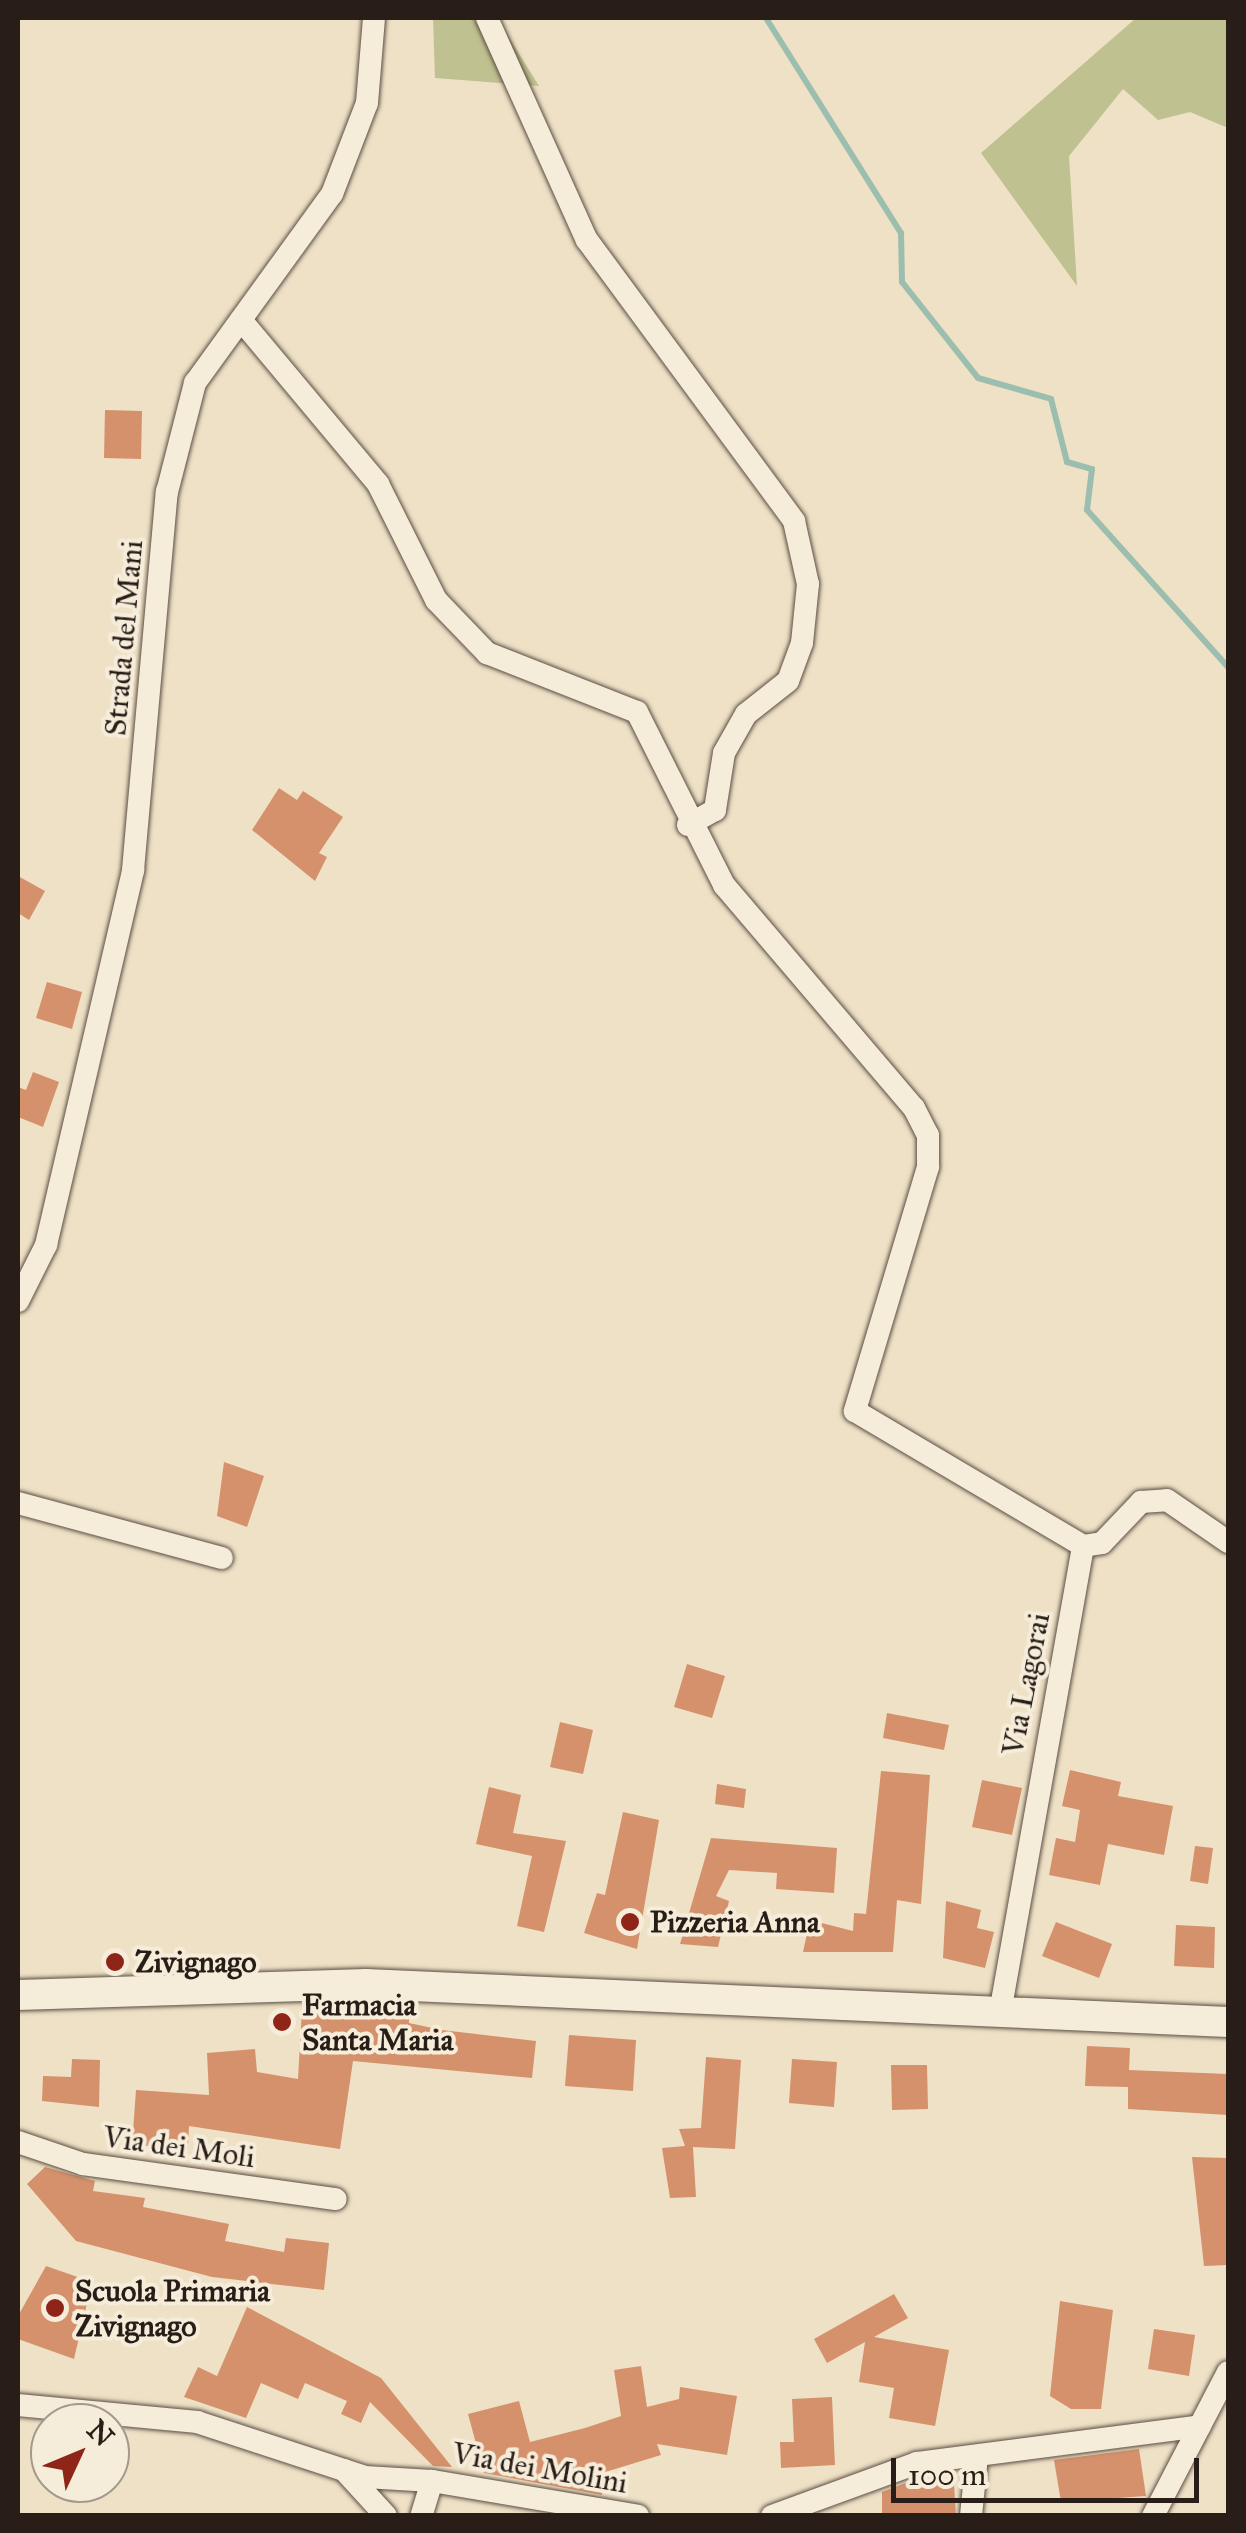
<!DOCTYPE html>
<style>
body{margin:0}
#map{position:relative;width:1246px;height:2533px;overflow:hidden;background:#efe1c6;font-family:"IM FELL Great Primer",serif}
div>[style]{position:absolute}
.green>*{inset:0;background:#c0c190}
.stream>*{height:6px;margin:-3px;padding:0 3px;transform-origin:3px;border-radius:3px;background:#9bbeaf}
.building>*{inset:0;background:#d4916c}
.roads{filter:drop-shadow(0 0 2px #5a4e43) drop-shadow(0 0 2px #5a4e43)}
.minor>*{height:22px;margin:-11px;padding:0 11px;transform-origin:11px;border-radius:11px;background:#f5ecda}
.secondary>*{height:30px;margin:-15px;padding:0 15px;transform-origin:15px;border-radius:15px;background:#f5ecda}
.dots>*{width:28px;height:28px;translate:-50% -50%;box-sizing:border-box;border:5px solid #f5ecda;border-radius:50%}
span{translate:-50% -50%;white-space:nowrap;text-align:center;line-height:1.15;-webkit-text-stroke:8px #f5ecda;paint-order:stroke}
.street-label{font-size:30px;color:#281d17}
.poi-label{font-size:30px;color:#281d17;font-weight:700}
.left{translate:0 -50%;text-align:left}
.frame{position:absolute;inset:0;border:20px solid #281d17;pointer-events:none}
.north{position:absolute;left:30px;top:2403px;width:100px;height:100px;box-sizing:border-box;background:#f5ecda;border:2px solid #a3998c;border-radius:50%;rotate:46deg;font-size:28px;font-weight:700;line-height:40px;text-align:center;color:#281d17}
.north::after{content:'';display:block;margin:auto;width:35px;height:45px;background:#8f2418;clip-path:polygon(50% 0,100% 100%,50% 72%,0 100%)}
.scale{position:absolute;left:891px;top:2458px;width:308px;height:45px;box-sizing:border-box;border:5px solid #281d17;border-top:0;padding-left:12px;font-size:30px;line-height:35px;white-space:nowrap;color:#281d17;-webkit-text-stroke:8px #f5ecda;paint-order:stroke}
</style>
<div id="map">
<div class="green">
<div style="clip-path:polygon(433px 18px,497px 18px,539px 86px,435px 78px)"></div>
<div style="clip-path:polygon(1136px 18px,1228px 18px,1228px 128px,1190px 112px,1158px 120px,1123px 89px,1069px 156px,1077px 286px,981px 153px)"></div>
</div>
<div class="stream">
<div style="left:766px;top:18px;width:254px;rotate:57.9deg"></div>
<div style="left:901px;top:233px;width:49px;rotate:88.8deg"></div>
<div style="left:902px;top:282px;width:122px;rotate:51.6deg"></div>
<div style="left:978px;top:378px;width:76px;rotate:16deg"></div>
<div style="left:1051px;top:399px;width:65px;rotate:75.7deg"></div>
<div style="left:1067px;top:462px;width:26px;rotate:16deg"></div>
<div style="left:1092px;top:469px;width:41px;rotate:97deg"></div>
<div style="left:1087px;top:510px;width:211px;rotate:48.1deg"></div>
</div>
<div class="building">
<div style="clip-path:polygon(105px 410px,142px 411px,141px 459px,104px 458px)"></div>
<div style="clip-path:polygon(279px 788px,297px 800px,303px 791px,343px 817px,319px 853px,327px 857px,315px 881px,252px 830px)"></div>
<div style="clip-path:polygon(18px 876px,45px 891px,29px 920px,18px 913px)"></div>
<div style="clip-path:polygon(47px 982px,82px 992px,72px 1029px,36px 1018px)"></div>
<div style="clip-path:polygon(33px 1072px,59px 1082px,43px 1127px,18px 1117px,18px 1087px,26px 1090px)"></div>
<div style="clip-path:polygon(224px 1462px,264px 1476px,247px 1527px,217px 1516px)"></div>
<div style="clip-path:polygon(687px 1664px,725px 1676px,712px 1718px,674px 1707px)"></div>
<div style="clip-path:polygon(887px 1713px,949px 1725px,944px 1750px,883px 1738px)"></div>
<div style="clip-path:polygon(560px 1722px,593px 1730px,583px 1774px,550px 1767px)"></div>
<div style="clip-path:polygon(1070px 1770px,1121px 1782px,1118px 1796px,1173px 1806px,1164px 1855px,1108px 1844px,1100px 1885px,1049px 1875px,1056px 1838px,1075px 1842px,1080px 1810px,1062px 1806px)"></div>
<div style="clip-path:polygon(881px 1771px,930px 1775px,921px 1904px,897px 1900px,893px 1952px,803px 1952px,810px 1920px,853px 1931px,854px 1913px,866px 1914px)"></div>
<div style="clip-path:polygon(982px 1780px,1022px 1788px,1012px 1835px,972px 1827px)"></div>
<div style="clip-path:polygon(717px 1784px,746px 1789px,744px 1808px,715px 1804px)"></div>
<div style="clip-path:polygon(489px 1787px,521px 1795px,513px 1833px,566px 1841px,544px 1932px,517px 1926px,532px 1856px,476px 1844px)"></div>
<div style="clip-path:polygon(623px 1812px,659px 1820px,637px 1949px,584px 1933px,597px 1893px,605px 1895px)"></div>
<div style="clip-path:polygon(711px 1838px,837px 1848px,834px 1893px,776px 1889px,777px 1873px,729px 1870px,716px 1896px,729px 1901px,718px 1947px,680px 1944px)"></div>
<div style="clip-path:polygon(1195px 1846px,1213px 1848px,1208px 1884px,1190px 1881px)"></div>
<div style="clip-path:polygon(946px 1901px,981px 1910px,977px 1928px,994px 1932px,985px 1968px,943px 1958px)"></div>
<div style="clip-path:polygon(1056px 1922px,1112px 1944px,1099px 1978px,1042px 1956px)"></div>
<div style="clip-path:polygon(1176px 1925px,1215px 1927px,1214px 1968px,1174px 1966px)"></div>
<div style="clip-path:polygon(302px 2010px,409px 2014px,409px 2023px,442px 2030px,536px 2041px,532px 2078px,353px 2061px,340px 2149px,189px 2126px,188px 2148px,132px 2145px,136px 2090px,209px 2095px,207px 2053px,255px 2049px,257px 2072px,298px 2079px)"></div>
<div style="clip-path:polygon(569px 2035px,636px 2040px,633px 2091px,565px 2086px)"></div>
<div style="clip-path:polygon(1087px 2046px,1130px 2048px,1129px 2070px,1228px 2074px,1228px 2115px,1128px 2109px,1128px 2087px,1085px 2086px)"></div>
<div style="clip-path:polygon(706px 2057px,741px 2060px,735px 2149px,693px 2147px,696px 2197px,670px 2198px,662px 2148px,685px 2146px,679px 2129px,701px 2128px)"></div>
<div style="clip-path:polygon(72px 2059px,100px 2060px,99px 2107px,42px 2101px,43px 2076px,71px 2077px)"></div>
<div style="clip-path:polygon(792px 2059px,837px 2062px,834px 2107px,789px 2103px)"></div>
<div style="clip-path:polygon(891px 2065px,927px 2065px,928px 2109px,892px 2110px)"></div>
<div style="clip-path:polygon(1192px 2157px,1228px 2158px,1228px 2265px,1204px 2266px)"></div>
<div style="clip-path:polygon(45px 2167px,95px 2181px,93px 2191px,145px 2198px,143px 2207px,229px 2224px,225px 2241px,284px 2252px,286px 2238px,329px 2243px,324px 2290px,212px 2277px,76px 2241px,27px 2184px)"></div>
<div style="clip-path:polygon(46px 2266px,92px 2282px,74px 2359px,18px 2339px,18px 2316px)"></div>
<div style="clip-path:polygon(894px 2294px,908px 2318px,874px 2337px,949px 2350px,935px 2426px,889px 2418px,894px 2388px,859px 2382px,865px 2342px,827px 2363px,814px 2339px)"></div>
<div style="clip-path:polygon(1060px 2301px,1113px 2310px,1101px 2409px,1071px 2409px,1050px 2396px)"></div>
<div style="clip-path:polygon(247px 2307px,381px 2378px,452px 2467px,433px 2466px,370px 2402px,361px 2423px,341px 2414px,347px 2401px,305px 2383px,298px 2399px,261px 2383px,246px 2418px,184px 2397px,198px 2367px,217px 2376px)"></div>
<div style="clip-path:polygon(1154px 2329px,1195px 2335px,1189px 2376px,1148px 2369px)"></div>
<div style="clip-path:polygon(641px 2366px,647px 2407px,679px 2399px,680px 2387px,737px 2396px,727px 2455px,657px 2444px,661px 2455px,602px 2473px,602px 2495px,484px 2473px,468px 2414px,519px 2401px,530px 2442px,585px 2428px,621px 2416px,614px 2370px)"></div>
<div style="clip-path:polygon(832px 2397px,835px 2465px,781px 2468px,780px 2442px,794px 2442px,792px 2399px)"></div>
<div style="clip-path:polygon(1139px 2449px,1146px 2496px,1061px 2502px,1054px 2460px)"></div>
<div style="clip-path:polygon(911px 2481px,954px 2484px,956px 2516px,882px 2515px,882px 2492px)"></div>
</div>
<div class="roads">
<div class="minor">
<div style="left:487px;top:18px;width:243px;rotate:65.8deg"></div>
<div style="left:587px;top:240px;width:349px;rotate:53.6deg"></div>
<div style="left:794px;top:521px;width:65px;rotate:77.5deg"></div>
<div style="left:808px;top:584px;width:59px;rotate:95.8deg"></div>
<div style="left:802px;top:643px;width:40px;rotate:110.2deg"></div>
<div style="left:788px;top:681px;width:53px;rotate:141.8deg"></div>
<div style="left:746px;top:714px;width:45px;rotate:119.4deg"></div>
<div style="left:724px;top:753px;width:58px;rotate:99deg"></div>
<div style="left:715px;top:810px;width:31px;rotate:151deg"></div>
<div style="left:241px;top:320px;width:214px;rotate:50.1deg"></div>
<div style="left:378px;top:484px;width:130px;rotate:63.4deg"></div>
<div style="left:436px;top:600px;width:74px;rotate:46.1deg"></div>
<div style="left:487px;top:653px;width:161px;rotate:21.5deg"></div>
<div style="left:637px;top:712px;width:194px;rotate:63.3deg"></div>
<div style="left:724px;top:885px;width:293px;rotate:49.6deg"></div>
<div style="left:914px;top:1108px;width:30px;rotate:63deg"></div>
<div style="left:928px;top:1135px;width:32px;rotate:90deg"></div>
<div style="left:928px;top:1167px;width:255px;rotate:106.7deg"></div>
<div style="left:855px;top:1411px;width:265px;rotate:30.6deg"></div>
<div style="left:18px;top:1301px;width:63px;rotate:-63.4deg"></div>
<div style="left:46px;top:1245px;width:385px;rotate:-76.9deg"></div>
<div style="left:133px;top:870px;width:380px;rotate:-84.9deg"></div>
<div style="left:167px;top:492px;width:113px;rotate:-75.6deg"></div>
<div style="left:195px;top:383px;width:233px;rotate:-54.1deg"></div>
<div style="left:332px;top:194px;width:97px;rotate:-69deg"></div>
<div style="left:367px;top:103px;width:85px;rotate:-85.3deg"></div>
<div style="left:18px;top:1503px;width:211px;rotate:15.1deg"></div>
<div style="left:1083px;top:1546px;width:19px;rotate:-9deg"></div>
<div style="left:1102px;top:1543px;width:57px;rotate:-46.4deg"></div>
<div style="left:1141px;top:1502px;width:26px;rotate:-4deg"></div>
<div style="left:1167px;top:1500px;width:74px;rotate:34.5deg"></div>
<div style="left:1001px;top:2007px;width:468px;rotate:-79.9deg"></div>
<div style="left:18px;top:2142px;width:69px;rotate:18.7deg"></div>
<div style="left:83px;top:2164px;width:255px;rotate:7.9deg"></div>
<div style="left:18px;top:2405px;width:180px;rotate:5.4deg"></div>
<div style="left:197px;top:2422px;width:177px;rotate:18.1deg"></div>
<div style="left:365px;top:2477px;width:67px;rotate:3.4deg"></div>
<div style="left:432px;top:2481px;width:37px;rotate:107deg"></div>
<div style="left:344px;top:2470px;width:62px;rotate:47.6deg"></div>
<div style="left:432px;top:2481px;width:209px;rotate:9.6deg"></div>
<div style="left:772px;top:2516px;width:154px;rotate:-20.1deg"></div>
<div style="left:917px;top:2463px;width:285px;rotate:-7.4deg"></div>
<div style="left:971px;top:2516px;width:60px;rotate:-84.3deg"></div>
<div style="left:1153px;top:2516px;width:162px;rotate:-62.5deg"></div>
</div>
<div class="secondary">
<div style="left:18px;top:1995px;width:348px;rotate:-1.8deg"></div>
<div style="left:366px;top:1984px;width:863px;rotate:2.52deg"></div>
</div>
</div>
<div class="dots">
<div style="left:630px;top:1922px;background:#8f2418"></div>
<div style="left:115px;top:1962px;background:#8f2418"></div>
<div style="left:282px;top:2022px;background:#8f2418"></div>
<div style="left:55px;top:2308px;background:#8f2418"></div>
</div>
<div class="street-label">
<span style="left:124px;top:638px;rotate:-85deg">Strada del Mani</span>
<span style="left:1026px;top:1684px;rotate:-79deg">Via Lagorai</span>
<span style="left:179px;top:2147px;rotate:8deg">Via dei Moli</span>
<span style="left:540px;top:2468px;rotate:10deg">Via dei Molini</span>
</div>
<div class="poi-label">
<span class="left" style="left:650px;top:1922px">Pizzeria Anna</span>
<span class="left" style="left:135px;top:1962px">Zivignago</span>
<span class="left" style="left:302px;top:2022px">Farmacia<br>Santa Maria</span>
<span class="left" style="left:75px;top:2308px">Scuola Primaria<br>Zivignago</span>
</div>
<div class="frame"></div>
<div class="north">N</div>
<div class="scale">100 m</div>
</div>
